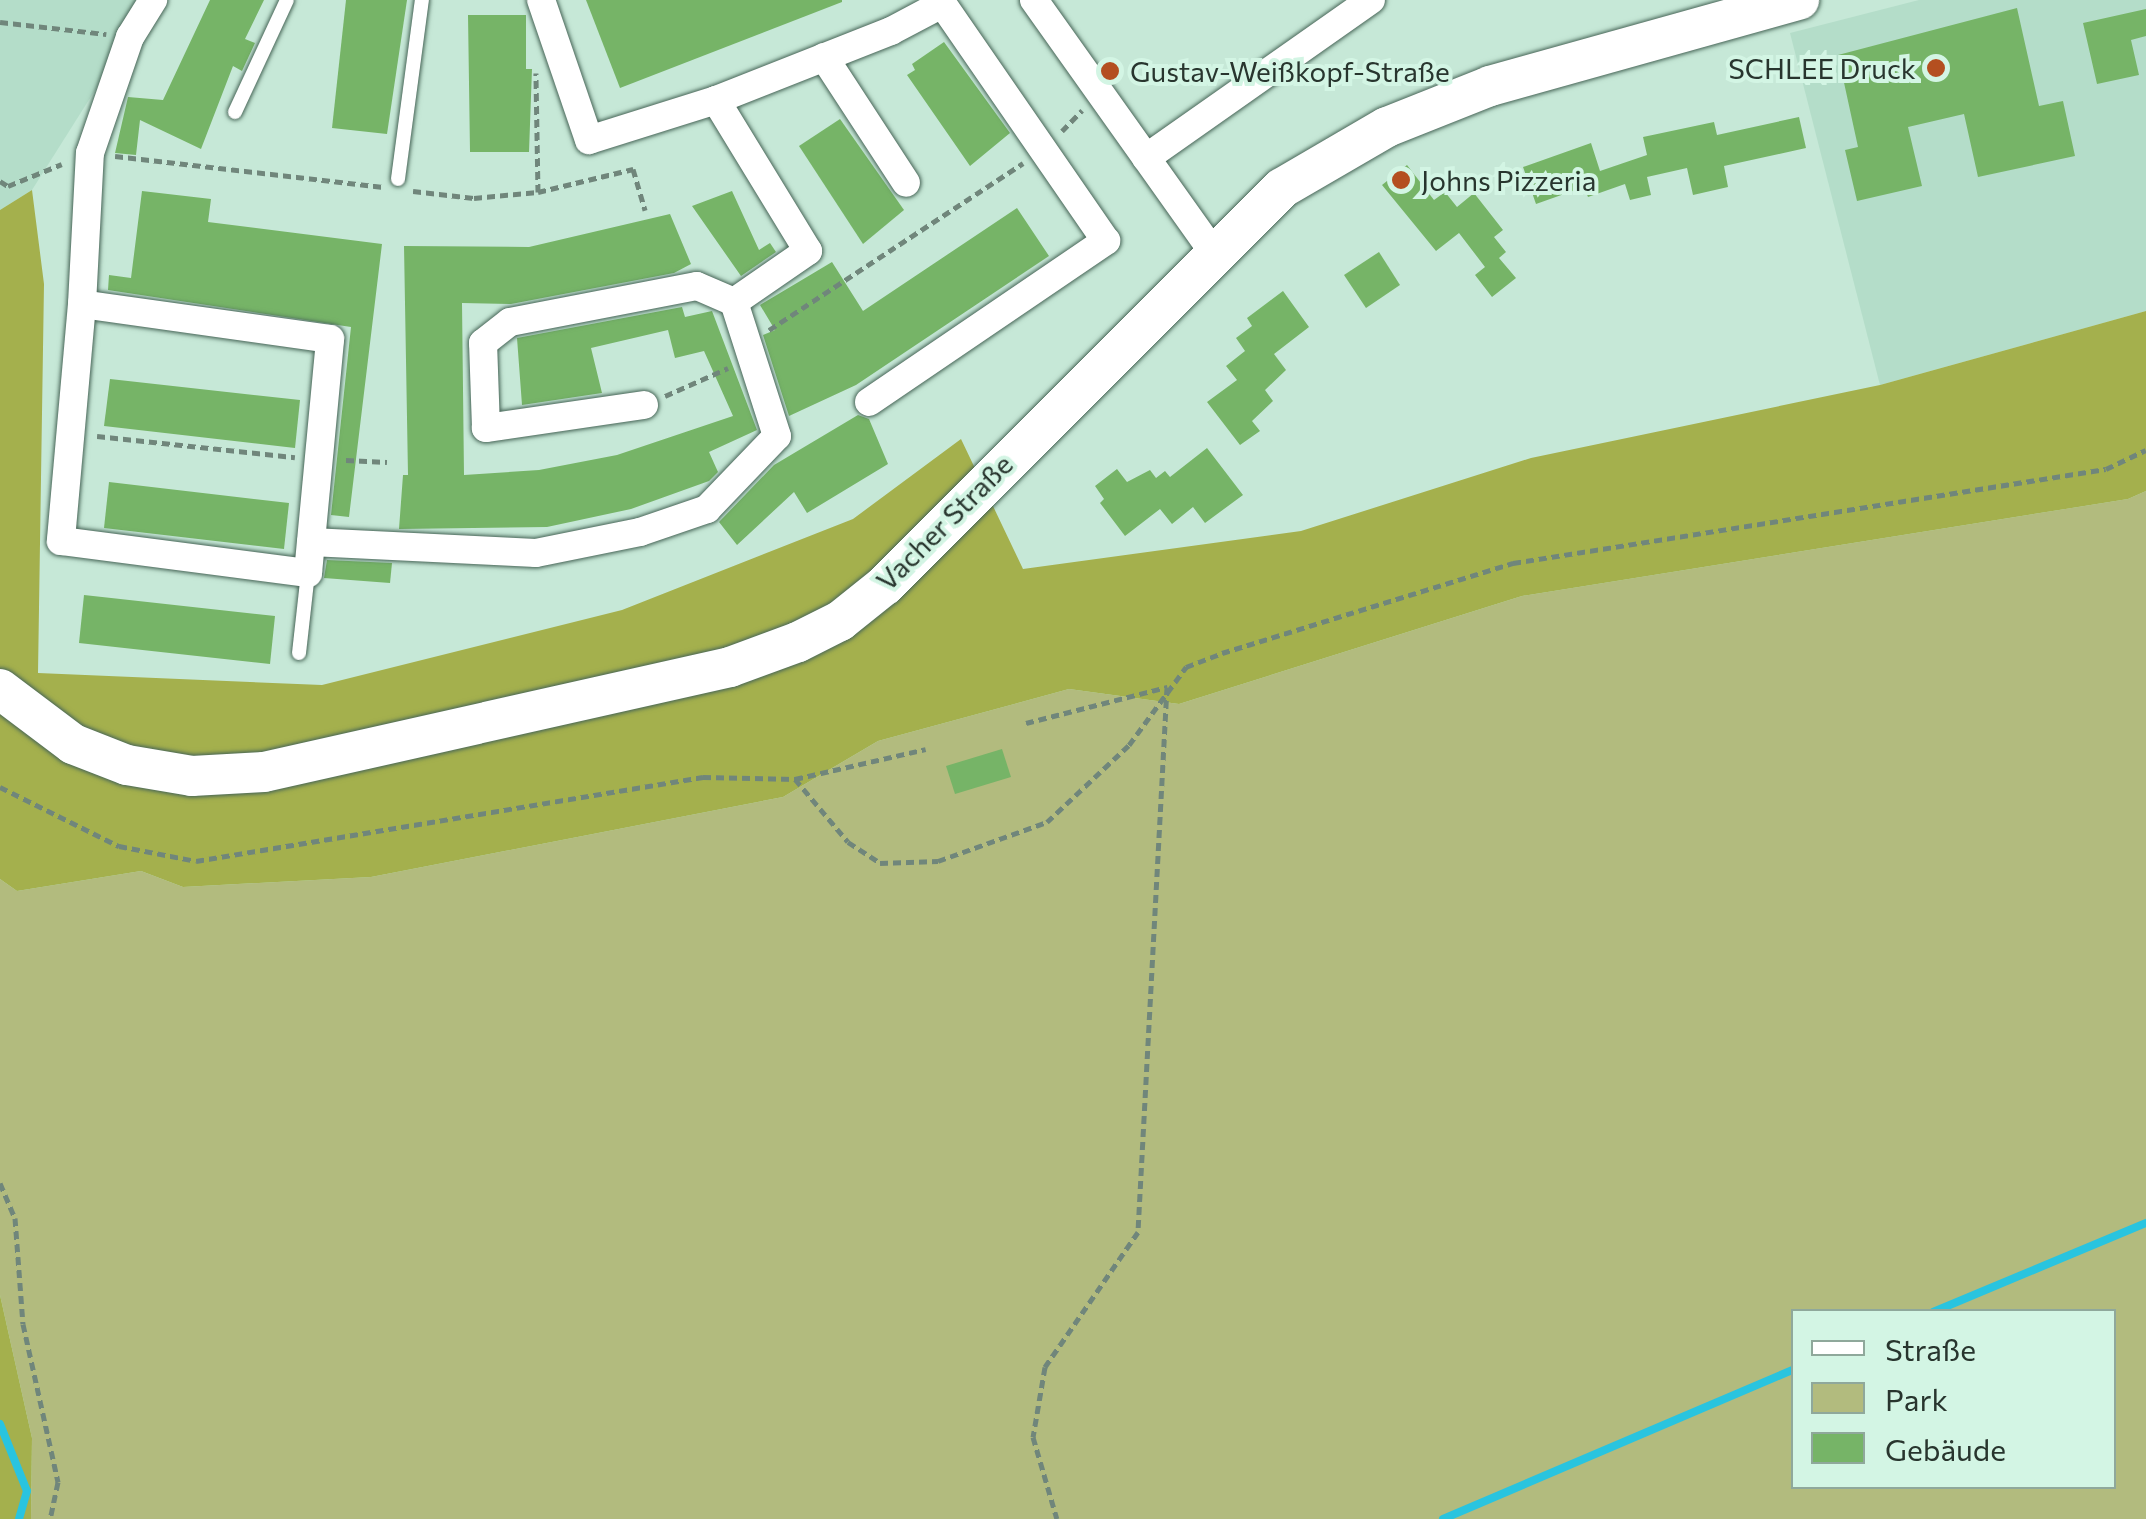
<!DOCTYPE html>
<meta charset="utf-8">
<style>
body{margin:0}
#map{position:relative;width:2146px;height:1519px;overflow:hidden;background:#c6e8d7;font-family:Commissioner,sans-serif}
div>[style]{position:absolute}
.built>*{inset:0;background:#b4ddc9}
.green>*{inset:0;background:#b2bb7e}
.forest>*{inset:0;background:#a4b04d}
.stream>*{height:8px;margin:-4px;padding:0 4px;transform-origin:4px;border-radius:4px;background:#29c4df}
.building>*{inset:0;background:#76b467}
.path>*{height:5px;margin-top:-2.5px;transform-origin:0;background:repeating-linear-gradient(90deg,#70867b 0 8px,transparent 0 13px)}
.roads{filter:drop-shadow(0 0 2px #476557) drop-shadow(0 0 2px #476557)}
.lane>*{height:14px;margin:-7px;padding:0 7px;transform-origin:7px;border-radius:7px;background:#fff}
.street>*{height:28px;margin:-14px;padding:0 14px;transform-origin:14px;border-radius:14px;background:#fff}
.secondary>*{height:40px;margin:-20px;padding:0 20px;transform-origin:20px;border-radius:20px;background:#fff}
.dots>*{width:28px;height:28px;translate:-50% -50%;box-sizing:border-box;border:5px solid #d3f5e4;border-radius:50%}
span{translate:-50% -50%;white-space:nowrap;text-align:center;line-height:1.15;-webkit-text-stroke:8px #d3f5e4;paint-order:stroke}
.poi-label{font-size:28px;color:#28352e}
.right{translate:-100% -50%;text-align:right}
.left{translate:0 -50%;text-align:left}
.street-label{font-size:28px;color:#28352e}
.legend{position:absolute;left:1791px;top:1309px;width:325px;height:180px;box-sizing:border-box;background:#d3f5e4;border:2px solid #8fa89b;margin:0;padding:12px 18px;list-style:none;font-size:30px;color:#28352e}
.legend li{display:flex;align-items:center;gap:20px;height:50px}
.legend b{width:50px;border:2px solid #8fa89b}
</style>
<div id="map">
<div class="built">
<div style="clip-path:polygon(0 0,152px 0,32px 190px,0 210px)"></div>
<div style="clip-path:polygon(1919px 0,2146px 0,2146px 311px,1880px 385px,1790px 33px)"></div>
</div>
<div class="green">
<div style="clip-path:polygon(evenodd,2146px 491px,2146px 1519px,31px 1519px,32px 1438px,0 1295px,0 879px,17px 891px,141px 871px,183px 887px,371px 877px,783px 797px,878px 741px,1069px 689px,1179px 704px,1522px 596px,2128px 499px,2146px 491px,1794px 1312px,2114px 1312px,2114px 1486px,1794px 1486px,1794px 1312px)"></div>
</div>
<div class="forest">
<div style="clip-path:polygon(32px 190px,44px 284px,38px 673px,322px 685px,622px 610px,853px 519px,961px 439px,1023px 569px,1301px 531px,1531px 458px,1880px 385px,2146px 311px,2146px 491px,2128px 499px,1522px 596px,1179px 704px,1069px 689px,878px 741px,783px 797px,371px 877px,183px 887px,141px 871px,17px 891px,0 879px,0 210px)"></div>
<div style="clip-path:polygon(0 1295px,32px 1438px,31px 1519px,0 1519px)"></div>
</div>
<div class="stream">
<div style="left:1933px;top:1312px;width:231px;rotate:-22.7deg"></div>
<div style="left:0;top:1424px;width:72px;rotate:68.1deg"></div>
<div style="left:27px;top:1491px;width:29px;rotate:106deg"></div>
<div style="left:1443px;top:1519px;width:382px;rotate:-23.1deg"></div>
</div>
<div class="building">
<div style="clip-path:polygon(210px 0,264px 0,245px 39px,255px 43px,242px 71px,233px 66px,201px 149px,140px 120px,136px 155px,115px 153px,128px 97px,163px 100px)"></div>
<div style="clip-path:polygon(346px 0,407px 0,387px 134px,332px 128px)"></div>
<div style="clip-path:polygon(586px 0,842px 0,842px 2px,620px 88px)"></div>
<div style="clip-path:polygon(2017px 8px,2039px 106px,2063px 101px,2075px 156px,1978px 177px,1964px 114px,1908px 127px,1922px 186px,1857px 201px,1845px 150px,1858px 147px,1838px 55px)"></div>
<div style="clip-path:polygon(2146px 9px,2146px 36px,2131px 40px,2139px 75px,2097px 84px,2083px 23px)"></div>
<div style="clip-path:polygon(468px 15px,526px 15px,526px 69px,532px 69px,529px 152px,470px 152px)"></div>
<div style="clip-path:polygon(944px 42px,1010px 133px,970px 166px,907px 75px,915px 70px,912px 64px)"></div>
<div style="clip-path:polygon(1799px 117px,1806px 148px,1724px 166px,1728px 187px,1693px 195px,1687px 168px,1647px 177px,1651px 195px,1630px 200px,1625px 184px,1588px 197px,1584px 187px,1536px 204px,1523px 167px,1591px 143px,1600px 171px,1647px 155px,1643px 137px,1714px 122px,1717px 135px)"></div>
<div style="clip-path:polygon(840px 119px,904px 210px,863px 244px,799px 146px)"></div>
<div style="clip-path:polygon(1407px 165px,1434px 200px,1445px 192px,1457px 207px,1474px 193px,1503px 230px,1494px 237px,1506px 252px,1499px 258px,1516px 278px,1492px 297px,1475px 275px,1485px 267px,1459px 233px,1436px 251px,1382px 185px)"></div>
<div style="clip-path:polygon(142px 191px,211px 199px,208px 222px,382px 244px,349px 517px,331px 515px,351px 327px,108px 290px,109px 275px,131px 278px)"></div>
<div style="clip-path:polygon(732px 191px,759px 250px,770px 243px,776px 252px,741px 276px,692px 206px)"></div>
<div style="clip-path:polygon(1017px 208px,1049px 256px,856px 385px,789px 416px,763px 335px,775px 330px,760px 305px,832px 262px,863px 311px)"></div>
<div style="clip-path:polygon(670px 214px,691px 264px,674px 273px,511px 304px,462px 303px,464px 475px,539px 470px,617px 455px,733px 416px,704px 351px,675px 358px,668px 330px,591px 348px,602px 393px,522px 405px,517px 338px,682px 307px,685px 317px,712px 311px,757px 430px,709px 452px,718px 472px,709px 481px,631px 509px,547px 527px,399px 529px,403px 475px,408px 475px,404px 246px,529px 247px)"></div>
<div style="clip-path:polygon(1379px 252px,1400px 285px,1366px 308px,1344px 275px)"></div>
<div style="clip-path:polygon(1283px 291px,1309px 327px,1274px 354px,1286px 370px,1265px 390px,1273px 401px,1252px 421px,1260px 431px,1240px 445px,1207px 402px,1237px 380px,1226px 366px,1245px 351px,1236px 338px,1252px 326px,1247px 318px)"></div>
<div style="clip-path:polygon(110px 379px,300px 400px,295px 448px,104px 426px)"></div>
<div style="clip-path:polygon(858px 415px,869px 419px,888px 464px,807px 513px,794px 492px,737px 545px,719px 522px,774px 465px)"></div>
<div style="clip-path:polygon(1207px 448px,1243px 495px,1205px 523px,1193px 507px,1172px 524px,1160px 509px,1125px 536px,1100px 503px,1104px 499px,1095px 486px,1117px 469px,1127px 482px,1150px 470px,1156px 478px,1165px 471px,1170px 477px)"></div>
<div style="clip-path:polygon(109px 482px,289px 503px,284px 549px,104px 528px)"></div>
<div style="clip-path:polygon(327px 560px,392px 563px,390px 583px,324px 578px)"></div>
<div style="clip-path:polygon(84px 595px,275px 616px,270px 664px,79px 643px)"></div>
<div style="clip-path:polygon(1002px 749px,1011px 777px,955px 794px,946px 766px)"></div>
</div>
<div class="path">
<div style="left:0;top:22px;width:107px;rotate:6.5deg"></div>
<div style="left:1062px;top:131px;width:29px;rotate:-46deg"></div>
<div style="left:115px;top:156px;width:270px;rotate:6.6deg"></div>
<div style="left:0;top:181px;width:9px;rotate:32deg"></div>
<div style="left:8px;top:186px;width:58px;rotate:-22.2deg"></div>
<div style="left:413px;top:191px;width:61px;rotate:6.5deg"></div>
<div style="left:474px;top:198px;width:64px;rotate:-5.4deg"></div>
<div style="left:538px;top:192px;width:119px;rotate:-91deg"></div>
<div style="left:538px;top:192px;width:98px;rotate:-13.6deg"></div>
<div style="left:633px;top:169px;width:43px;rotate:73.7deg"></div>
<div style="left:769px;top:330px;width:304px;rotate:-33.3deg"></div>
<div style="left:665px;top:396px;width:69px;rotate:-24deg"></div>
<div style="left:97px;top:436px;width:199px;rotate:6.1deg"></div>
<div style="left:346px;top:460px;width:41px;rotate:2.8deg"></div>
<div style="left:1026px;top:723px;width:146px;rotate:-14.3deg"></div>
<div style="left:1167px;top:687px;width:546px;rotate:93.05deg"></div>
<div style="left:1138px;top:1232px;width:164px;rotate:124.6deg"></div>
<div style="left:1045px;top:1367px;width:71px;rotate:99.7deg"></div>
<div style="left:1033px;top:1437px;width:85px;rotate:73.7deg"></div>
<div style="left:795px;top:779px;width:134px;rotate:-12.9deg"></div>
<div style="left:0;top:787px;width:133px;rotate:26.4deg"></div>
<div style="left:119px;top:846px;width:78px;rotate:11deg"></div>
<div style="left:196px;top:861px;width:514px;rotate:-9.41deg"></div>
<div style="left:703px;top:777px;width:92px;rotate:1.2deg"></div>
<div style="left:795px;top:779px;width:82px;rotate:49.9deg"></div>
<div style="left:848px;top:842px;width:38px;rotate:33deg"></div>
<div style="left:880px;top:863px;width:58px;rotate:-2deg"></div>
<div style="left:938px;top:861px;width:116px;rotate:-19.7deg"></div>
<div style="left:1047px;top:822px;width:112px;rotate:-43.2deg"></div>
<div style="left:1129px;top:745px;width:97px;rotate:-53.8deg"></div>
<div style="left:1186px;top:667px;width:39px;rotate:-21deg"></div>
<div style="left:1222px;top:653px;width:305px;rotate:-17.2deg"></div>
<div style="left:1513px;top:563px;width:600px;rotate:-9.01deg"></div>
<div style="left:2106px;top:469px;width:44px;rotate:-25.4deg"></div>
<div style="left:0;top:1183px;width:38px;rotate:67deg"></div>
<div style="left:15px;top:1218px;width:106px;rotate:85.7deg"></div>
<div style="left:23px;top:1324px;width:162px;rotate:77.5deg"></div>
<div style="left:58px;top:1482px;width:38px;rotate:102deg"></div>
</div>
<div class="roads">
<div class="lane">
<div style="left:235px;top:112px;width:123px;rotate:-65.1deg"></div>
<div style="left:398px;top:179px;width:181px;rotate:-82.4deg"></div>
<div style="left:299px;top:653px;width:81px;rotate:-83.6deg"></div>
</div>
<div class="street">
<div style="left:1034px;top:0;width:309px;rotate:54.6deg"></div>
<div style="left:824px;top:57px;width:150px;rotate:56.9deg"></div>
<div style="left:716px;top:100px;width:188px;rotate:-21.5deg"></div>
<div style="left:891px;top:31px;width:58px;rotate:-27.9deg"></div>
<div style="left:1146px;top:158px;width:275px;rotate:-35.1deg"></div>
<div style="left:82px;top:304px;width:238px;rotate:95.1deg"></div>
<div style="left:61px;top:541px;width:249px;rotate:7.4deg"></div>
<div style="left:308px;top:573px;width:235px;rotate:-84.6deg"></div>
<div style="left:330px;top:339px;width:250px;rotate:-172deg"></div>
<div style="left:82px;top:304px;width:151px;rotate:-87deg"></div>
<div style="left:90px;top:153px;width:123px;rotate:-71deg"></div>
<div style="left:130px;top:37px;width:44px;rotate:-58.1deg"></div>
<div style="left:869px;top:402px;width:287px;rotate:-34.2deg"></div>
<div style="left:1106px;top:241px;width:293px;rotate:-124.6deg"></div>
<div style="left:644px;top:405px;width:160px;rotate:171.7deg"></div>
<div style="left:486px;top:428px;width:85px;rotate:-92deg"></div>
<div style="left:483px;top:343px;width:34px;rotate:-38deg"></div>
<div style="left:510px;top:322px;width:190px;rotate:-10.9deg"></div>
<div style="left:697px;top:286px;width:40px;rotate:23.4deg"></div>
<div style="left:311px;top:542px;width:225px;rotate:2.8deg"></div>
<div style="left:536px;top:553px;width:106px;rotate:-11.4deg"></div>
<div style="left:640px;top:532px;width:71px;rotate:-18.9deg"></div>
<div style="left:707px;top:509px;width:101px;rotate:-46.2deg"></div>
<div style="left:777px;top:436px;width:141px;rotate:-107.8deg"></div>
<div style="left:734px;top:302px;width:90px;rotate:-34.6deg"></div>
<div style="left:808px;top:251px;width:177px;rotate:-121.4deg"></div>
<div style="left:716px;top:100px;width:133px;rotate:162.5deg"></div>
<div style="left:589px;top:140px;width:148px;rotate:-108.9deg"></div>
</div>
<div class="secondary">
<div style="left:0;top:689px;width:91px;rotate:37deg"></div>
<div style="left:73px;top:744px;width:58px;rotate:21.3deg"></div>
<div style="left:127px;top:765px;width:66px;rotate:9.6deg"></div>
<div style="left:192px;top:776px;width:72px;rotate:-3.2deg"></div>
<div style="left:264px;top:772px;width:478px;rotate:-12.7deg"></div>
<div style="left:730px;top:667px;width:72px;rotate:-20.2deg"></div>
<div style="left:798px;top:642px;width:47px;rotate:-26.6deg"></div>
<div style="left:840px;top:621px;width:58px;rotate:-38.7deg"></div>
<div style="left:885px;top:585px;width:561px;rotate:-45deg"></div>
<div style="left:1282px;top:188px;width:121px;rotate:-30.2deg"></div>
<div style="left:1387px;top:127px;width:111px;rotate:-21.7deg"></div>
<div style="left:1490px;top:86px;width:321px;rotate:-15.6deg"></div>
</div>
</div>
<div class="dots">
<div style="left:1936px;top:68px;background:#b44f20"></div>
<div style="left:1110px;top:71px;background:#b44f20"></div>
<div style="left:1401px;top:180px;background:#b44f20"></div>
</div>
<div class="poi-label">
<span class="right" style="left:1916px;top:68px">SCHLEE Druck</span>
<span class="left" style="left:1130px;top:71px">Gustav-Weißkopf-Straße</span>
<span class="left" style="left:1421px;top:180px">Johns Pizzeria</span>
</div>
<div class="street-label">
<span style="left:944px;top:522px;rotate:-45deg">Vacher Straße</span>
</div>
<ul class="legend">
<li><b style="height:12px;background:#fff"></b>Straße</li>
<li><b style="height:28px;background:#b2bb7e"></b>Park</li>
<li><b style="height:28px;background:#76b467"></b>Gebäude</li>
</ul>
</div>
